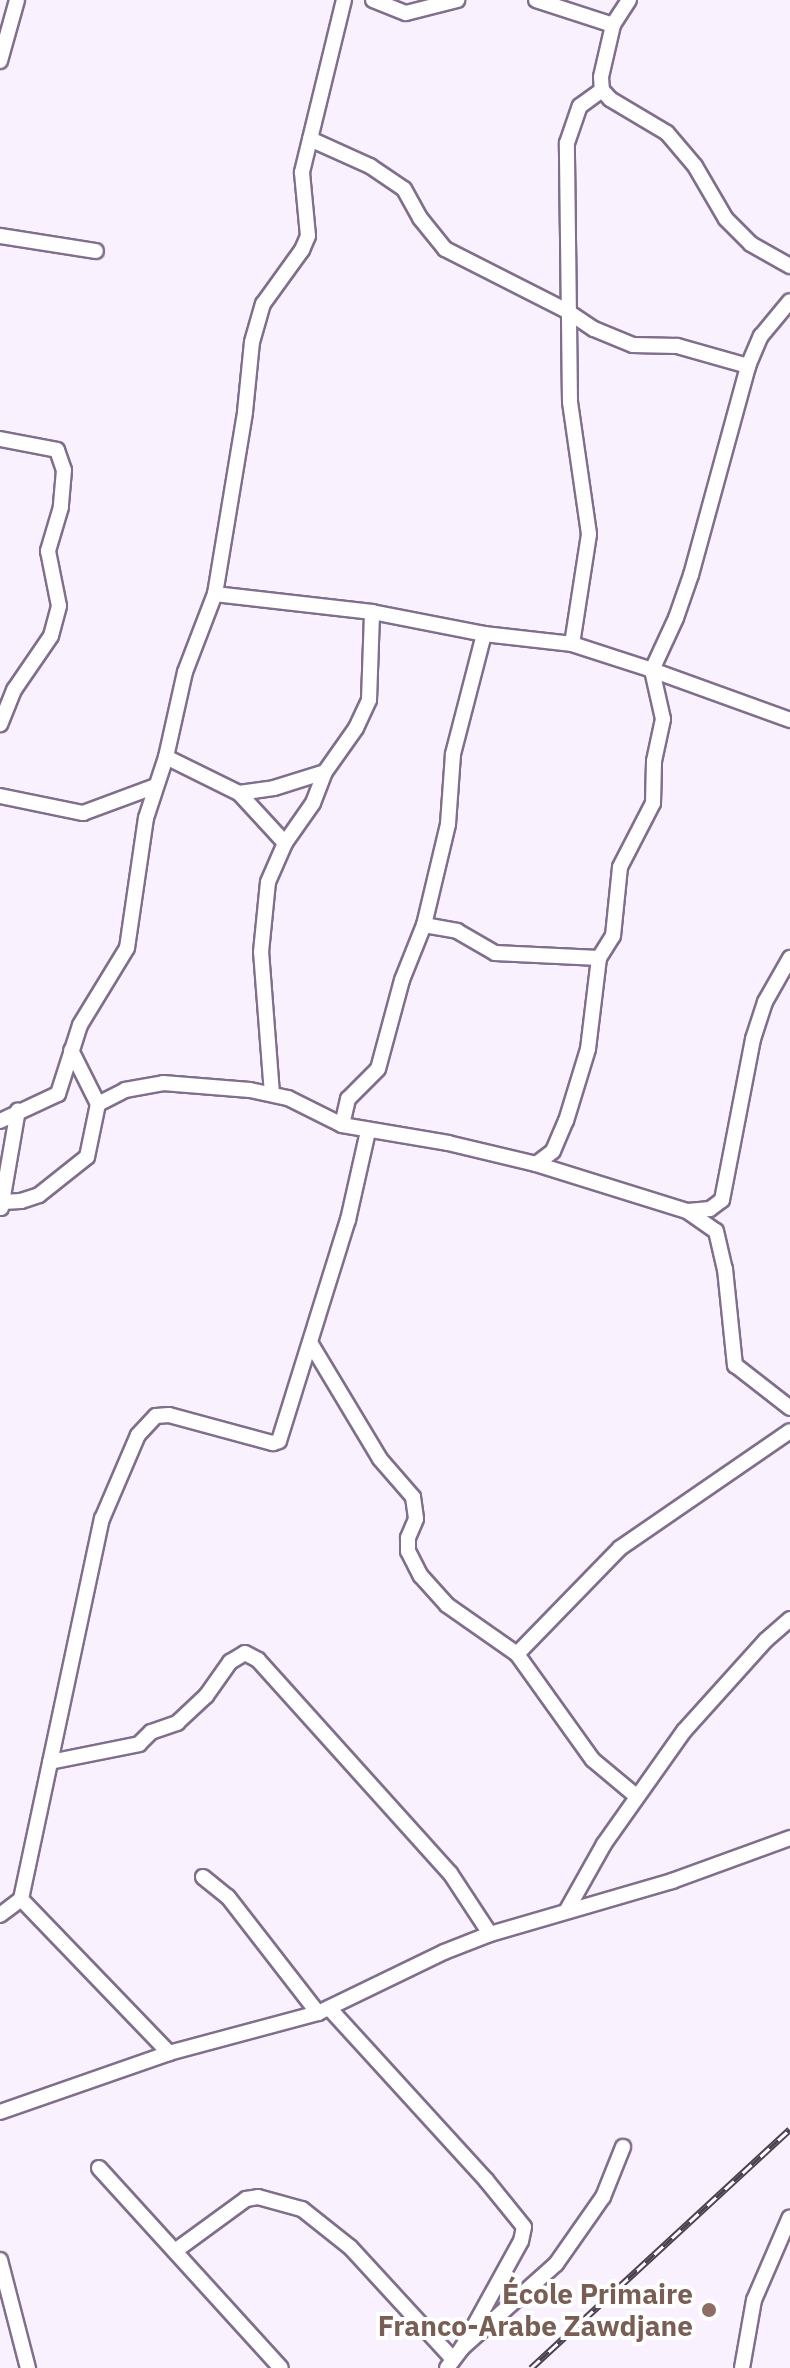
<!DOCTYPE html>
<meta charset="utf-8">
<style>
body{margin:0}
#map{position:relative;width:790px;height:2368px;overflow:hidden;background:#f9f1fe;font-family:"IBM Plex Sans",sans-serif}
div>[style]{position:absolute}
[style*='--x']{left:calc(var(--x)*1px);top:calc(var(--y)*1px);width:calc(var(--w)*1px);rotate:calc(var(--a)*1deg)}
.roads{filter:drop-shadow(2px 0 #806f8c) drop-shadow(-2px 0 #806f8c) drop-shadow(0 2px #806f8c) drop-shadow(0 -2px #806f8c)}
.minor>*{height:14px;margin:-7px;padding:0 7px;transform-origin:7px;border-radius:7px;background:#fff}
.rail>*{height:7px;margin-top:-3.5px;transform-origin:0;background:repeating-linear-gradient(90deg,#fff 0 12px,#4a434f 0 24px);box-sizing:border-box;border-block:2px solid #4a434f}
.dots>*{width:22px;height:22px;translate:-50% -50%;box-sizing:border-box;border:4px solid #fff;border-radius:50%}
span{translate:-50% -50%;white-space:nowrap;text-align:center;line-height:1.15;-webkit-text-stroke:8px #fff;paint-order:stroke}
.education-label{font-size:28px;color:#785e54;font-weight:700}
.right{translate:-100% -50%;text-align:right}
</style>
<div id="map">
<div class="roads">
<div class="minor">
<div style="--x:373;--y:0;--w:35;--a:22"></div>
<div style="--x:406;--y:13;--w:53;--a:-14.3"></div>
<div style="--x:536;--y:0;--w:81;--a:18"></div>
<div style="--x:629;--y:0;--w:30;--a:123"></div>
<div style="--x:613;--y:25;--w:53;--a:103"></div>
<div style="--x:601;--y:77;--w:13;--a:86"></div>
<div style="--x:602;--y:90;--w:12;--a:48"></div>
<div style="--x:610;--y:99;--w:66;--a:30.8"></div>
<div style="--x:667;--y:133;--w:43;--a:49.7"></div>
<div style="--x:695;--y:166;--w:61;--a:59.7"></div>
<div style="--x:726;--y:219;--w:35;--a:45"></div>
<div style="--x:751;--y:244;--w:45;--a:29.4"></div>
<div style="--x:0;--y:61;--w:63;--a:-74.4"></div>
<div style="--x:310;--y:139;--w:66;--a:24.2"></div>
<div style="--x:370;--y:166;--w:41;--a:34.1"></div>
<div style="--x:404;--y:189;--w:33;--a:61"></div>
<div style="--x:420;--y:218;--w:40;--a:51"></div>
<div style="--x:445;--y:249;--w:137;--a:26.9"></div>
<div style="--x:567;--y:311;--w:32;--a:34"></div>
<div style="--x:594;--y:329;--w:42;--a:22.3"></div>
<div style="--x:633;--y:345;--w:44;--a:1.3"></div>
<div style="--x:677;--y:346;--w:74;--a:15.7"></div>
<div style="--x:0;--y:236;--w:97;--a:8.9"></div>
<div style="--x:0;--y:439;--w:58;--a:10.9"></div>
<div style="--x:57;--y:450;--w:21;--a:71"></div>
<div style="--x:64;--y:470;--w:37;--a:95"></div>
<div style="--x:61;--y:507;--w:46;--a:106.5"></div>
<div style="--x:48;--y:551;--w:56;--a:78.7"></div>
<div style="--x:59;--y:606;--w:31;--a:105"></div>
<div style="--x:51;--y:636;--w:65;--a:124.4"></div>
<div style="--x:14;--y:690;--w:37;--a:112"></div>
<div style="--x:215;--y:594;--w:158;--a:6.5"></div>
<div style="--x:572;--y:644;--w:111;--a:-81.2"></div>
<div style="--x:589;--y:534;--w:133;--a:-98.2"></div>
<div style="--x:570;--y:402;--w:259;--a:-90.7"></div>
<div style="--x:567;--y:143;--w:39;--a:-71"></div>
<div style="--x:580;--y:106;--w:27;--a:-36"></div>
<div style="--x:652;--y:670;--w:147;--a:19.9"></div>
<div style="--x:166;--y:757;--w:81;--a:26.3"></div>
<div style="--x:239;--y:793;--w:68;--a:47.4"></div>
<div style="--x:239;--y:793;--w:35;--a:-8"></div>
<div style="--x:274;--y:788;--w:53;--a:-17.4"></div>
<div style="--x:0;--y:796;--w:85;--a:11.6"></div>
<div style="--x:83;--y:813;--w:78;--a:-20.3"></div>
<div style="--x:424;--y:925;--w:34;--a:10"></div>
<div style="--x:457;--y:931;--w:44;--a:30.1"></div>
<div style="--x:495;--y:953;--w:104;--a:2.8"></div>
<div style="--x:272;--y:1094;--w:142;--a:-94.4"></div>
<div style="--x:261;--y:952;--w:70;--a:-84.3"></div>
<div style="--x:268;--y:882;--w:43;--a:-66.4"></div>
<div style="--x:285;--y:843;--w:49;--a:-55"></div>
<div style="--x:313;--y:803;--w:33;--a:-69"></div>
<div style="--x:325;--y:772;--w:54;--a:-54.8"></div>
<div style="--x:356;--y:728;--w:31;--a:-65"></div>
<div style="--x:369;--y:700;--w:88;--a:-88"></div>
<div style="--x:372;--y:612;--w:114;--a:11.1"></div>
<div style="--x:484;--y:634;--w:89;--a:6.5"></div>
<div style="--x:572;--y:644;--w:84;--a:18"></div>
<div style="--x:652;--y:670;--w:57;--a:-65.2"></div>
<div style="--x:676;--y:618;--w:46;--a:-70.8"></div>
<div style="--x:691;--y:575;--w:217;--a:-74.7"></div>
<div style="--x:748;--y:366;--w:33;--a:-67"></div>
<div style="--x:761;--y:336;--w:45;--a:-50.4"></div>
<div style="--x:98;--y:1104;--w:30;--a:-27"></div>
<div style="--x:125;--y:1090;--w:39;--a:-10"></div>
<div style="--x:163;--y:1083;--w:87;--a:4.6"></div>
<div style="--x:250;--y:1090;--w:39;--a:12"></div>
<div style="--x:288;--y:1098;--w:60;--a:26.6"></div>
<div style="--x:342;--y:1125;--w:108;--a:9.6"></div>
<div style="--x:448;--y:1143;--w:90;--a:13.4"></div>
<div style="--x:536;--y:1164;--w:158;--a:17.3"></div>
<div style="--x:687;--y:1211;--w:35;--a:35"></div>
<div style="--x:716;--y:1231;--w:39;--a:77"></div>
<div style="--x:725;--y:1269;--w:97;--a:84.1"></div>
<div style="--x:735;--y:1365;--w:70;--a:38"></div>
<div style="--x:0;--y:1121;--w:64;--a:-25"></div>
<div style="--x:58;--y:1094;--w:72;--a:-72.3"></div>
<div style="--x:80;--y:1025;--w:90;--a:-58.6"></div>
<div style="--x:127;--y:948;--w:131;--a:-81.7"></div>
<div style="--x:146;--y:818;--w:64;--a:-71.8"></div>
<div style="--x:166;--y:757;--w:87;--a:-77.4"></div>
<div style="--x:185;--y:672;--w:84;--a:-69"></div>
<div style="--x:215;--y:594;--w:184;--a:-80.6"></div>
<div style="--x:245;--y:412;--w:70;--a:-84.3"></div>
<div style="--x:252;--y:342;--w:40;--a:-74"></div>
<div style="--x:263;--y:304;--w:67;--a:-54.2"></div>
<div style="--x:302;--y:250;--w:15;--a:-67"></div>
<div style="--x:308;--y:236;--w:64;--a:-95.4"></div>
<div style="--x:302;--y:172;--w:177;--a:-76.3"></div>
<div style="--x:342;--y:1125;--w:27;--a:-77"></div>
<div style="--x:348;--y:1099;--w:42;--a:-45"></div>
<div style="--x:378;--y:1069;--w:92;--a:-74.9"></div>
<div style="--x:402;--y:980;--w:59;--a:-68.2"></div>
<div style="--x:424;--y:925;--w:104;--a:-76.6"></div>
<div style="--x:448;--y:824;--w:70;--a:-85.9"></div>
<div style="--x:453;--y:754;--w:124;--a:-75.5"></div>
<div style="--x:536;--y:1164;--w:21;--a:-37"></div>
<div style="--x:553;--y:1151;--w:33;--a:-67"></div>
<div style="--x:566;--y:1121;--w:75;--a:-73"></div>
<div style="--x:588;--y:1049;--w:92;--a:-83.1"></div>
<div style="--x:599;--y:958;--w:26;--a:-58"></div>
<div style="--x:613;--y:936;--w:69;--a:-84.2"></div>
<div style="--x:620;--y:867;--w:72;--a:-62.7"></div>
<div style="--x:653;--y:803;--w:42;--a:-88.6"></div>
<div style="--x:654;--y:761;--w:43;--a:-77.9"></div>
<div style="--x:663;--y:719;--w:50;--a:-102.7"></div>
<div style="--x:3;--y:1202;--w:18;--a:-3"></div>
<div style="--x:21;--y:1201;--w:19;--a:-18"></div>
<div style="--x:39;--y:1195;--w:61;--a:-38.4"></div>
<div style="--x:87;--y:1157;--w:54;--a:-78.3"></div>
<div style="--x:98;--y:1104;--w:60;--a:-116.6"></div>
<div style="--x:1;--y:1208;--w:99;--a:-80.2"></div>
<div style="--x:688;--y:1211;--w:22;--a:-5"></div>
<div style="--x:710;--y:1209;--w:15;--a:-37"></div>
<div style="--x:722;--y:1200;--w:164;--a:-79.1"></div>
<div style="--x:753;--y:1039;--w:39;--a:-72"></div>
<div style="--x:765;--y:1002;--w:51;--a:-60.4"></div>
<div style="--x:311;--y:1344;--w:134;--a:59"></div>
<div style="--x:380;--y:1459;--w:50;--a:49"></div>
<div style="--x:413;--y:1497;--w:22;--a:82"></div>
<div style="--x:416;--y:1519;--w:21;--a:113"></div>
<div style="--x:408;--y:1538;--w:13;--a:90"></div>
<div style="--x:408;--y:1551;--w:28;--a:63"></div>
<div style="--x:421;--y:1576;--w:39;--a:48"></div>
<div style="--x:447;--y:1605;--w:85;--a:35"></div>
<div style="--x:517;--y:1654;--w:130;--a:54.4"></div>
<div style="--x:593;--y:1760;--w:56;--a:39.9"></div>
<div style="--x:517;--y:1654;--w:148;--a:-45.8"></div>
<div style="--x:620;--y:1548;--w:206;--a:-34.5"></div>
<div style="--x:50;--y:1762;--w:91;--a:-11.4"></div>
<div style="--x:139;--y:1744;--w:17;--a:-45"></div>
<div style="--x:151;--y:1732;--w:28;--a:-19"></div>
<div style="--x:177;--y:1723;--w:40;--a:-43"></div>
<div style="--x:206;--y:1696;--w:42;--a:-54.8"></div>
<div style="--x:230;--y:1662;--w:17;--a:-31"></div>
<div style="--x:245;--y:1653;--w:15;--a:28"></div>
<div style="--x:258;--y:1660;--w:287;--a:48"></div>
<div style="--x:450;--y:1873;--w:73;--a:56.7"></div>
<div style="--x:203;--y:1877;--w:32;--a:39"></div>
<div style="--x:228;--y:1897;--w:147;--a:52.2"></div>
<div style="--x:21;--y:1899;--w:214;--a:46.1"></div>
<div style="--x:567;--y:1910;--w:76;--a:-60.7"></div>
<div style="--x:604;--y:1844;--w:138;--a:-54.7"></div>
<div style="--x:684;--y:1731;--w:122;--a:-48"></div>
<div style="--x:766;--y:1640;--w:32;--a:-41"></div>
<div style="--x:0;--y:1915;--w:26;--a:-37"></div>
<div style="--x:21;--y:1899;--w:389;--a:-78"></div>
<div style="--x:102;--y:1519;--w:91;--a:-66.8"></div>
<div style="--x:138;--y:1435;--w:26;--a:-47"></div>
<div style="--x:156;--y:1416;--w:13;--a:-4"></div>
<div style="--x:169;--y:1415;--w:108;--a:15.1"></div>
<div style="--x:273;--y:1443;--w:6;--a:-18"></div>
<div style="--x:279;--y:1441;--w:232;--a:-72.7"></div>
<div style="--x:348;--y:1220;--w:91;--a:-77.3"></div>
<div style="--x:329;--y:2008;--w:233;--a:47.6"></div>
<div style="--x:486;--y:2180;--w:60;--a:51"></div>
<div style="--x:524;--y:2227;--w:14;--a:102"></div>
<div style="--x:521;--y:2241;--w:122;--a:118.9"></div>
<div style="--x:0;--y:2112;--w:179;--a:-19.2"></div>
<div style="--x:169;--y:2053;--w:154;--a:-15"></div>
<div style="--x:318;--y:2013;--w:140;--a:-25.8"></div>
<div style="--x:444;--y:1952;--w:49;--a:-21.4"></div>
<div style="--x:490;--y:1934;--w:190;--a:-16.2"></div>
<div style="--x:672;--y:1881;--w:126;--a:-20"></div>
<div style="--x:99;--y:2168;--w:270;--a:47.7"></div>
<div style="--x:175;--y:2251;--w:88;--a:-36.2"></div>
<div style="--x:246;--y:2199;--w:12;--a:-9"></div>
<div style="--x:258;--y:2197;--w:46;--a:15.3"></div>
<div style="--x:302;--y:2209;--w:61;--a:38.4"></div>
<div style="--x:350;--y:2247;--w:151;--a:47.4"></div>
<div style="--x:0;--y:2260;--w:112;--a:75.5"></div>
<div style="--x:447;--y:2368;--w:25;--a:-53"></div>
<div style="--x:462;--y:2348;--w:126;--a:-41.8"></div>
<div style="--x:556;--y:2264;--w:82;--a:-55"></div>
<div style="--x:603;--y:2197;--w:54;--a:-68.2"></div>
<div style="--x:742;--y:2368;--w:69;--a:-80"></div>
<div style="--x:754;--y:2300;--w:90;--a:-66.6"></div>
</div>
</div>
<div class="rail">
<div style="--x:531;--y:2368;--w:352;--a:-42.7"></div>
</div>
<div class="dots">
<div style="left:709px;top:2310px;background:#8d6e63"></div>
</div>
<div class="education-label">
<span class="right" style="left:693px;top:2310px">École Primaire<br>Franco-Arabe Zawdjane</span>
</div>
</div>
